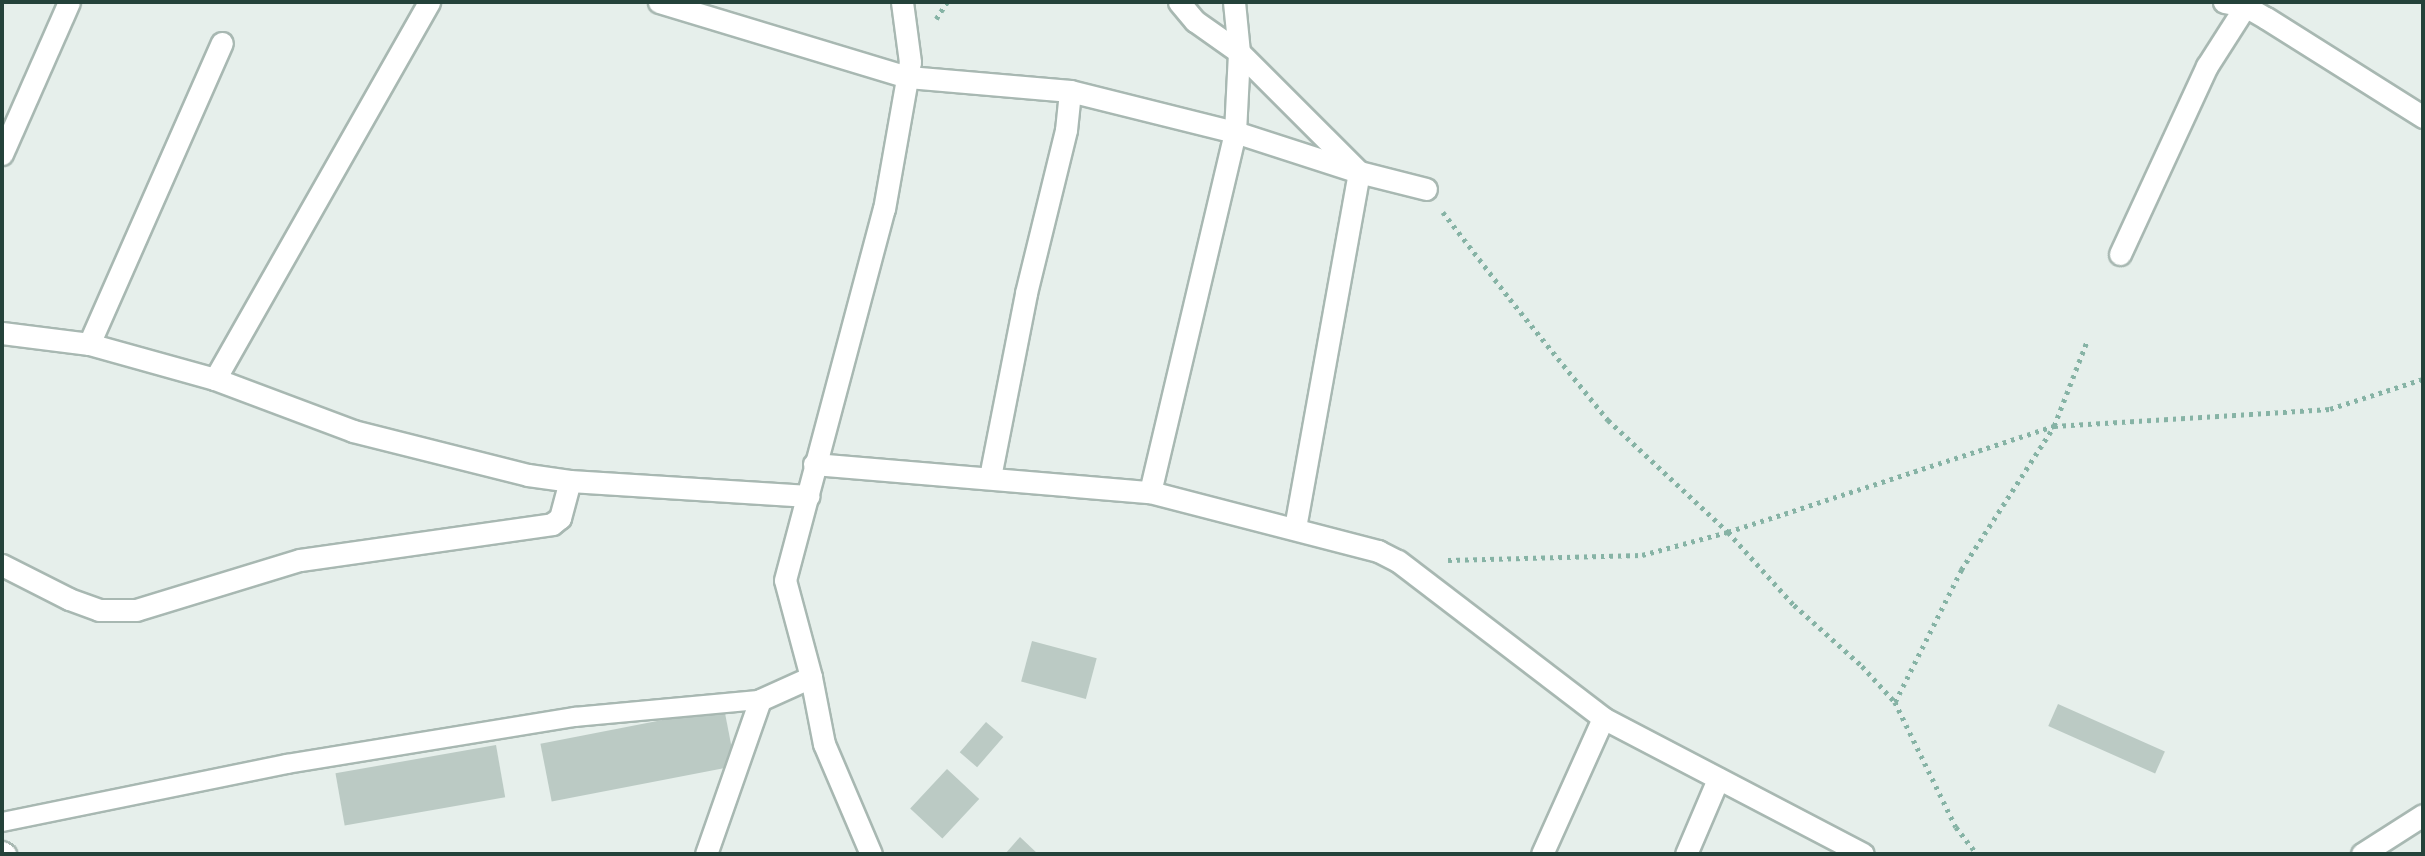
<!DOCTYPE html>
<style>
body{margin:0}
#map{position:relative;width:2425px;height:856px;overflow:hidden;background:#e6efeb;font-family:"PT Sans Narrow",sans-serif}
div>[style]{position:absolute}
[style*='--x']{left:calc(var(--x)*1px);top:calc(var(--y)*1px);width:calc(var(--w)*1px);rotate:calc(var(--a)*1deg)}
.building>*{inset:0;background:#bbcac4;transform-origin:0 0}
.path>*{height:4.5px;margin-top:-2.25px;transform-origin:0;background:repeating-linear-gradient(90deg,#86b3a5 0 3.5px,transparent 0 8.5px)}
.roads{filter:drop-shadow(2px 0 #a8b8b2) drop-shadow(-2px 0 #a8b8b2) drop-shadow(0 2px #a8b8b2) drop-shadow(0 -2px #a8b8b2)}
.service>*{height:18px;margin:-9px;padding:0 9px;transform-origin:9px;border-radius:9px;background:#fff}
.minor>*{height:21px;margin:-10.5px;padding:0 10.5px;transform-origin:10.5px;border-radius:10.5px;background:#fff}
span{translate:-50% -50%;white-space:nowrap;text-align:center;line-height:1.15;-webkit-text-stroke:5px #f7fbf9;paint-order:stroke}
.frame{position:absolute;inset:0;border:4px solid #24423a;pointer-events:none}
</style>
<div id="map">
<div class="building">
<div style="left:1032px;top:641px;width:67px;height:42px;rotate:15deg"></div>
<div style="left:2058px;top:704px;width:117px;height:24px;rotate:24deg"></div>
<div style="left:724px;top:708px;width:59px;height:187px;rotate:79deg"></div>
<div style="left:986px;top:722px;width:23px;height:40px;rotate:41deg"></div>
<div style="left:496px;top:745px;width:53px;height:163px;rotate:80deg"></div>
<div style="left:947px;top:769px;width:44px;height:54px;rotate:43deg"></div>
<div style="clip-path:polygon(1020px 837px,1038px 854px,1005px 854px)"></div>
</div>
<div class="path">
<div style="--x:936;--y:19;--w:20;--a:-57"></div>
<div style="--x:1443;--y:212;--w:110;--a:52.4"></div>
<div style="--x:1510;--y:299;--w:156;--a:51"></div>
<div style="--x:1608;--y:420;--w:164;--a:43"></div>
<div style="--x:1728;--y:532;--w:98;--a:47.9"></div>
<div style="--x:1794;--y:605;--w:91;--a:41.9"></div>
<div style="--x:1862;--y:666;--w:49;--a:47.5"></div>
<div style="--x:1895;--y:702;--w:139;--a:64"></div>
<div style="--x:1956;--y:827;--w:34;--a:52"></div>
<div style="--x:1448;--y:560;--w:194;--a:-1.5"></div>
<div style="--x:1642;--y:555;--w:89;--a:-15"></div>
<div style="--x:1728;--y:532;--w:343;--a:-18"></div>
<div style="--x:2054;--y:426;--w:277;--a:-3.5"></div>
<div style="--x:2330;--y:409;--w:98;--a:-17.9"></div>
<div style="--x:1895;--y:702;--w:148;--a:-63.4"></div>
<div style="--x:1961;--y:570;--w:171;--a:-57.1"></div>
<div style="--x:2054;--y:426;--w:91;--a:-68.8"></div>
</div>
<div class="roads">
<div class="service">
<div style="--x:2;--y:822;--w:291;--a:-11.5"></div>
<div style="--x:287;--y:764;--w:292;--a:-9.3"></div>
<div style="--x:575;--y:717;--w:186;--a:-5.3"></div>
</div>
<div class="minor">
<div style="--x:659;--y:2;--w:260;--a:16.8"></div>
<div style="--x:908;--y:77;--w:163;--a:4.9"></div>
<div style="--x:1070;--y:91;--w:170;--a:14"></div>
<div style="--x:1235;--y:132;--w:130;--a:17.9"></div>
<div style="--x:1359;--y:172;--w:69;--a:14.2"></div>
<div style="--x:1179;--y:2;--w:25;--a:50"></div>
<div style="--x:1195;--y:21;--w:54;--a:35.2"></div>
<div style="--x:1239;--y:52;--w:170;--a:45"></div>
<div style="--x:1359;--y:172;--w:362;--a:100.2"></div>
<div style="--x:2224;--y:2;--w:21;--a:11"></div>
<div style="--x:2245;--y:6;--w:24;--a:30"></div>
<div style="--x:2266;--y:18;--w:186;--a:32.2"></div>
<div style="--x:2;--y:154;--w:166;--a:-66.2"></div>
<div style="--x:2120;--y:254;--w:207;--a:-65.2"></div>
<div style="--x:2207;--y:66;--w:76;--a:-57.4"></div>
<div style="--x:2;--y:333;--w:88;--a:7.2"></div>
<div style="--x:89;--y:344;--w:131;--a:15.5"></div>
<div style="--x:215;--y:379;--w:147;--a:20.6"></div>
<div style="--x:353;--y:431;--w:180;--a:14.1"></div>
<div style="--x:528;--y:475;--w:42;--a:8.1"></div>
<div style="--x:570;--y:481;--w:239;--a:3.6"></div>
<div style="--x:89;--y:344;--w:329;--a:-66.2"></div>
<div style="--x:215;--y:379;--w:434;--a:-60.4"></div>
<div style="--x:814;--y:464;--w:337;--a:4.8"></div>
<div style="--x:1150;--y:492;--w:236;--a:14.5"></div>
<div style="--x:1378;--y:551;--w:22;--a:27"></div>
<div style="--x:1398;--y:561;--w:258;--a:37.4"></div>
<div style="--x:1603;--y:718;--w:293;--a:27.6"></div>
<div style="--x:990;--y:477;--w:187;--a:-78.9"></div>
<div style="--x:1026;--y:293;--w:168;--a:-76.2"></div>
<div style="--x:1066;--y:130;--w:39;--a:-84"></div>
<div style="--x:1150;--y:492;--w:370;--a:-76.7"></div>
<div style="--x:1235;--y:132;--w:80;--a:-87.1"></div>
<div style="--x:1239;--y:52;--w:50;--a:-95.7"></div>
<div style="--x:2;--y:565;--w:75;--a:26.9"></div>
<div style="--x:69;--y:599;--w:32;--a:20"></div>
<div style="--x:99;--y:610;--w:37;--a:0"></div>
<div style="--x:136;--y:610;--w:171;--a:-17"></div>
<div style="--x:300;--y:560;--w:255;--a:-8.1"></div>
<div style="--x:552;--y:524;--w:10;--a:-37"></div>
<div style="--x:560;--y:518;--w:38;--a:-75"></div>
<div style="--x:2;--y:852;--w:4;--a:34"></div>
<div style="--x:706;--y:854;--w:163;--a:-70.7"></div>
<div style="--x:760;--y:700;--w:56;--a:-24.3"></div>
<div style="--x:871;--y:854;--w:120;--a:-113.1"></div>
<div style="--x:824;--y:744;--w:68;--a:-101"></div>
<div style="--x:811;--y:677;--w:100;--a:-105"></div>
<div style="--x:785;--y:580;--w:384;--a:-75.1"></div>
<div style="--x:884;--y:209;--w:149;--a:-80"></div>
<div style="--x:910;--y:62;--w:61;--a:-97.6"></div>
<div style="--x:1542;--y:854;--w:149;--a:-65.8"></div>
<div style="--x:1686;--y:854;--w:82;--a:-66.9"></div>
<div style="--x:2362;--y:854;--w:72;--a:-32.6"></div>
</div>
</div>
<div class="frame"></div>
</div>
